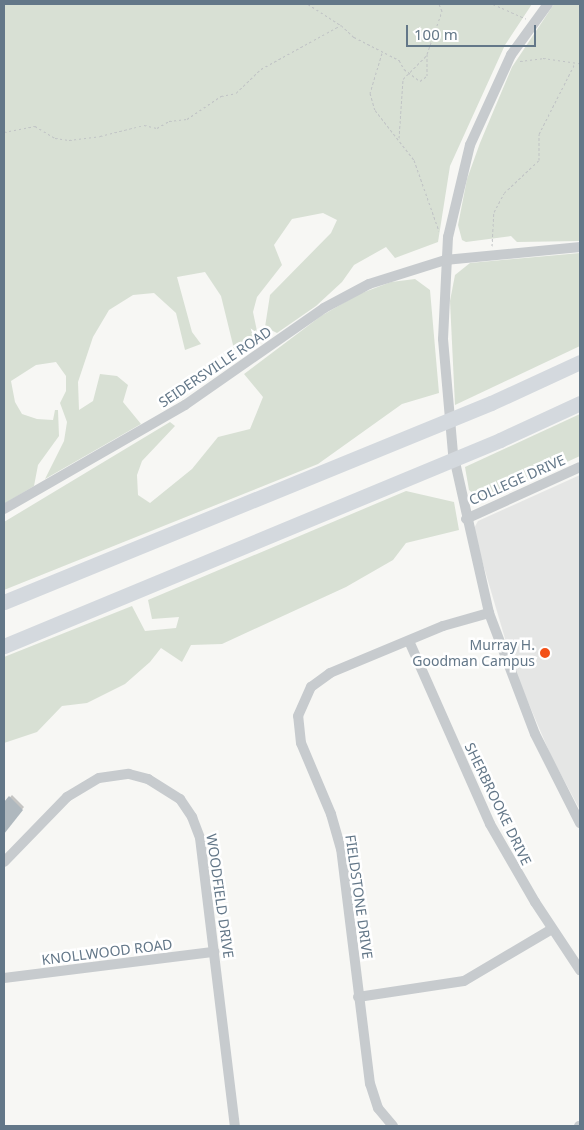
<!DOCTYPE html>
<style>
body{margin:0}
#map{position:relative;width:584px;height:1130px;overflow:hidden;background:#f7f7f4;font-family:"Noto Sans",sans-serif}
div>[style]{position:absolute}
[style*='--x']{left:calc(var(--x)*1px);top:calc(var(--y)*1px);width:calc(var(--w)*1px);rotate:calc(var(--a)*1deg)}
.built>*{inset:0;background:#e5e6e5}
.green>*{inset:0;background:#d8e0d4}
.shadow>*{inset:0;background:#0003}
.building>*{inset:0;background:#afb8be}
.path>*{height:1px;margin-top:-0.5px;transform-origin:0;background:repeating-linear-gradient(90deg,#c0c3c5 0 2.5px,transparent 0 5px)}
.minor>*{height:10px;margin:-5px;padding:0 5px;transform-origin:5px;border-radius:5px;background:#c7cbce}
.highway>*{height:15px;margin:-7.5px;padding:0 7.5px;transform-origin:7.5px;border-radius:7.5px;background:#d4d9de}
.dots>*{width:14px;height:14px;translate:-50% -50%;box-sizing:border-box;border:2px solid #fff;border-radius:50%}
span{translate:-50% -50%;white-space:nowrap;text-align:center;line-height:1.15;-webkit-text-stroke:5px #fff;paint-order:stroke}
.street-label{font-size:14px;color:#637788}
.poi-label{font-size:14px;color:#637788}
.right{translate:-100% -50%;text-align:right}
.frame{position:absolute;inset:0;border:5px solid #637788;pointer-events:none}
.scale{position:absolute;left:406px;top:25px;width:130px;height:22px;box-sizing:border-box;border:2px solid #637788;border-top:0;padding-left:6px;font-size:15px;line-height:18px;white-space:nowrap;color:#637788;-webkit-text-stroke:4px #fff;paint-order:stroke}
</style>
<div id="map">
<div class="built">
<div style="clip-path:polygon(580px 475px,580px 810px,551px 756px,514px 669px,473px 530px,478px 521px)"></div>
</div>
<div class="green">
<div style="clip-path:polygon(4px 4px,532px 4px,505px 45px,450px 166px,438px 242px,395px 258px,386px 247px,354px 265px,342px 282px,316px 306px,277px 333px,265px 327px,270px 295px,331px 233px,337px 220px,323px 213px,292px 219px,274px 245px,282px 265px,257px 297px,253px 312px,258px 336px,234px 349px,221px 296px,205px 272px,177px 277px,192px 332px,201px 344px,185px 350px,176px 313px,154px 293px,133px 295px,109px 310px,93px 337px,78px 382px,79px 410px,93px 401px,100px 374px,117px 376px,128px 385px,123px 402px,141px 424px,45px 479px,64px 441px,67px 422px,60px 403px,66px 391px,66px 376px,56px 362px,36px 365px,11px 381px,15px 402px,22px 414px,37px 419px,53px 420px,55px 410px,58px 410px,59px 436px,38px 465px,34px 486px,4px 504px)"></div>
<div style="clip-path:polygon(554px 4px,580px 4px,580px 241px,517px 242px,511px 236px,466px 242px,462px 240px,458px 225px,467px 179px,480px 143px,512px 67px)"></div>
<div style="clip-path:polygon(580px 253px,580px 346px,455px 405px,450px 301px,455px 275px,470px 263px)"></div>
<div style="clip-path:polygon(415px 279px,430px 290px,439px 393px,402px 404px,318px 464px,4px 590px,4px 522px,170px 422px,175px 426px,142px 461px,137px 475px,138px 495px,150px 503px,192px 469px,218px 437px,250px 429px,263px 397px,244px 374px,321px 316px,359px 294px,391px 282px)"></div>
<div style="clip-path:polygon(580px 414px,580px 456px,482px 501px,469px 490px,465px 467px)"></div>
<div style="clip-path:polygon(406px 491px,454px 502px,459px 530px,406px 543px,393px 560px,346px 587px,222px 644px,191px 645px,182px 662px,161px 648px,150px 662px,125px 684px,87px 703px,62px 706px,37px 732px,4px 743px,4px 657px,132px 606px,145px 631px,176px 628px,179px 617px,152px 619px,148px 600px)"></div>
</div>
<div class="shadow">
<div style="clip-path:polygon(12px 795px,24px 807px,4px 831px,4px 804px)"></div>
</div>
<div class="building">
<div style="clip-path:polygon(9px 796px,23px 810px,4px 834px,4px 802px)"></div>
</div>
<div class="path">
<div style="--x:308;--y:4;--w:38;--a:33"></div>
<div style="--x:493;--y:4;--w:36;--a:24"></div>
<div style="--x:382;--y:53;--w:42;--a:106.7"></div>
<div style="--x:370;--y:93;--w:18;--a:74"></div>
<div style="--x:375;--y:110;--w:63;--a:52"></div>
<div style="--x:414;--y:160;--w:75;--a:70.6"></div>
<div style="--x:520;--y:61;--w:23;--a:-7"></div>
<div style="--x:543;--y:58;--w:37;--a:8"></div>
<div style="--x:4;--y:132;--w:32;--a:-11"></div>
<div style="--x:35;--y:126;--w:23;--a:31"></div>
<div style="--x:55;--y:138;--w:14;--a:8"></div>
<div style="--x:69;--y:140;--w:31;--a:-7"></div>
<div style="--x:100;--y:136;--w:45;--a:-14"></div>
<div style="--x:144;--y:125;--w:13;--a:13"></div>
<div style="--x:157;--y:128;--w:14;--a:-30"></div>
<div style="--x:169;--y:121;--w:18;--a:-6"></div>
<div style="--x:187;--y:119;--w:41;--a:-34.1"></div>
<div style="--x:221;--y:96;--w:15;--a:-11"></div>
<div style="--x:236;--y:93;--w:35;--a:-44"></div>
<div style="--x:261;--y:69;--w:91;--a:-28.8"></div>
<div style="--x:341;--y:25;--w:18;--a:43"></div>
<div style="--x:354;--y:37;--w:51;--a:27.1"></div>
<div style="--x:399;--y:60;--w:10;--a:61"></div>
<div style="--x:404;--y:69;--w:20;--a:37"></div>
<div style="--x:420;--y:81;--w:9;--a:-36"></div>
<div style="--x:427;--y:76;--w:22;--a:-90"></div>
<div style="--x:427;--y:54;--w:46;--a:-70.8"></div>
<div style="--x:442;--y:11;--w:8;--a:-113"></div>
<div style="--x:399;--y:138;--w:59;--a:-86.1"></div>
<div style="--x:403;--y:79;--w:34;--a:-45"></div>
<div style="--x:492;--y:246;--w:34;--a:-87"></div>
<div style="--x:494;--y:212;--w:21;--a:-62"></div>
<div style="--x:504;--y:193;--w:48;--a:-43.3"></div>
<div style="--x:539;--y:160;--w:26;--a:-90"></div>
<div style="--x:539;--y:134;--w:80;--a:-63.1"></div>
</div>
<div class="minor">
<div style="--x:548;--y:4;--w:63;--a:126"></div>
<div style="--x:511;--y:55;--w:99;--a:114.5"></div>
<div style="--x:470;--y:145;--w:95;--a:103.4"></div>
<div style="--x:448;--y:237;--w:102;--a:92.8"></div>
<div style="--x:443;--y:339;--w:114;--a:85"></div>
<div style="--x:453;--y:453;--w:164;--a:77.3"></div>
<div style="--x:489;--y:613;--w:129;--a:69.2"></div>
<div style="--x:535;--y:734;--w:100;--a:63.2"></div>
<div style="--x:4;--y:509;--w:209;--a:-29.9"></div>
<div style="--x:185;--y:405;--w:169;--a:-34.9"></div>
<div style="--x:324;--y:308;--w:51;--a:-28.1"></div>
<div style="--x:369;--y:284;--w:80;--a:-17.5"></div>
<div style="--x:445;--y:260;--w:136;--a:-5.5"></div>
<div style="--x:466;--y:519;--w:125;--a:-24.5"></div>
<div style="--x:409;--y:641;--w:200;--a:66.1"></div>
<div style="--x:490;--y:824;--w:90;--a:60"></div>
<div style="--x:535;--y:902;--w:82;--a:56.5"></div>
<div style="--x:4;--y:862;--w:91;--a:-45.9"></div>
<div style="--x:67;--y:797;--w:37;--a:-31"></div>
<div style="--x:99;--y:778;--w:30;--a:-8"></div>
<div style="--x:129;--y:774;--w:20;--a:15"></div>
<div style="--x:148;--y:779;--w:38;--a:32"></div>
<div style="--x:180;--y:799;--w:22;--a:56"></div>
<div style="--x:192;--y:817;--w:22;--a:69"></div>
<div style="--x:200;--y:838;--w:290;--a:83.1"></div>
<div style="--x:4;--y:978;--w:212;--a:-7.1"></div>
<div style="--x:358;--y:997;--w:107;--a:-8.6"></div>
<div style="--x:464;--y:981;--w:102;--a:-30.6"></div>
<div style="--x:393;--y:1126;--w:23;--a:-130"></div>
<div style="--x:378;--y:1108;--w:25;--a:-108"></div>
<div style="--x:370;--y:1084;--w:237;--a:-97"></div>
<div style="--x:341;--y:849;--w:36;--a:-106"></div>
<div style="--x:331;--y:814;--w:77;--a:-112.9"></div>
<div style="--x:301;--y:743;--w:27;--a:-96"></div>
<div style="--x:298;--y:716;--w:32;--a:-66"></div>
<div style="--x:311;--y:687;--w:24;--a:-36"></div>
<div style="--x:330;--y:673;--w:122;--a:-22.6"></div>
<div style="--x:443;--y:626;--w:48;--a:-15.8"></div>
<div style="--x:579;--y:1126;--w:1;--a:0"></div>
</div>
<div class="highway">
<div style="--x:4;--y:602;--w:526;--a:-22.23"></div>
<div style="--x:491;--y:403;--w:98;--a:-24.7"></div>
<div style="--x:4;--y:646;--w:537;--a:-22.55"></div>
<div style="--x:500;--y:440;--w:88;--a:-24.8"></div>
</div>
<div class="dots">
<div style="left:545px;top:653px;background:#f35118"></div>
</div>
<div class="street-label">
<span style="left:215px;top:367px;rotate:-34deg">SEIDERSVILLE ROAD</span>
<span style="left:517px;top:480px;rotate:-24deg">COLLEGE DRIVE</span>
<span style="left:498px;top:804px;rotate:64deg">SHERBROOKE DRIVE</span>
<span style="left:220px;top:896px;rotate:82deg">WOODFIELD DRIVE</span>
<span style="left:359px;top:897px;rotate:82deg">FIELDSTONE DRIVE</span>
<span style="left:107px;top:952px;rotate:-7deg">KNOLLWOOD ROAD</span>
</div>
<div class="poi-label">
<span class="right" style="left:535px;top:653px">Murray H.<br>Goodman Campus</span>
</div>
<div class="frame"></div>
<div class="scale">100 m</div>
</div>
